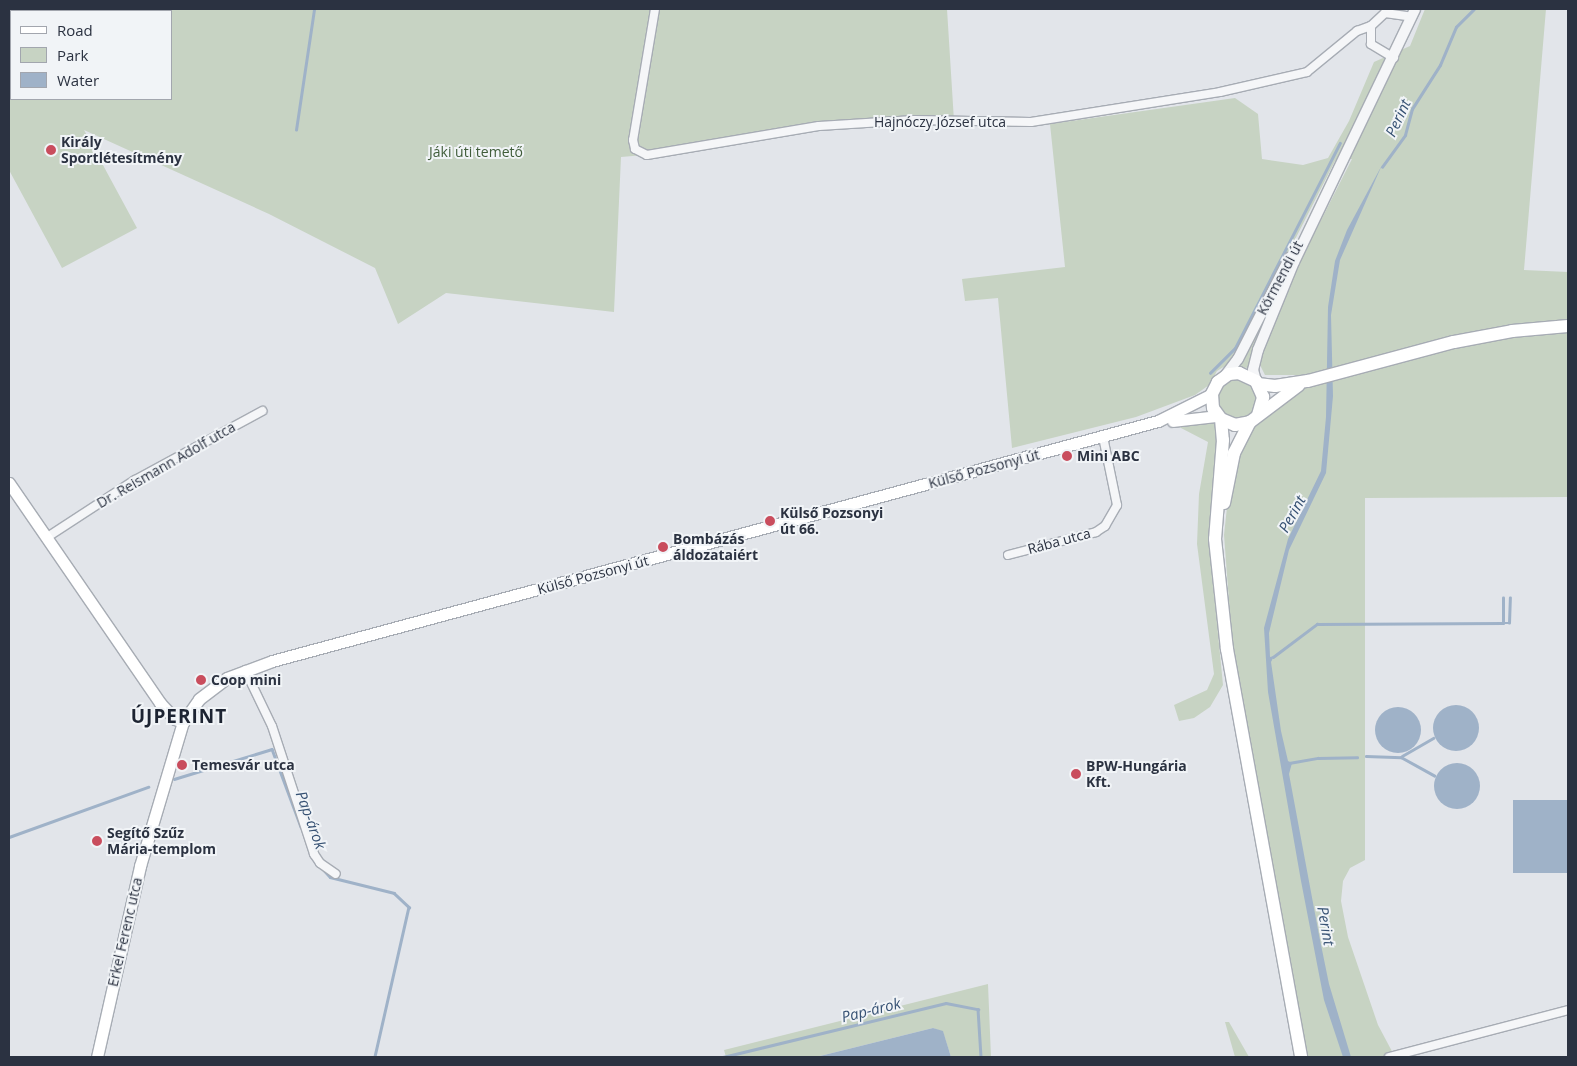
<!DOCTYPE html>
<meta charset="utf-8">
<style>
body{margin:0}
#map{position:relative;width:1577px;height:1066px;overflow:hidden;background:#e2e5ea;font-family:"Open Sans",sans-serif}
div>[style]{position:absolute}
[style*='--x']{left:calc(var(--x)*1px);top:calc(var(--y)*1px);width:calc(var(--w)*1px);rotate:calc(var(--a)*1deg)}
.green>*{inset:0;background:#c7d3c3}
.water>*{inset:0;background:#9fb2c8;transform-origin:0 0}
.round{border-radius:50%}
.stream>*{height:2.5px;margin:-1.25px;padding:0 1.25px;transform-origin:1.25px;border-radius:1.25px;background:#9fb2c8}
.roads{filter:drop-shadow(1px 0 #a7acb4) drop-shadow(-1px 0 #a7acb4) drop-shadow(0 1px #a7acb4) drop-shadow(0 -1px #a7acb4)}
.minor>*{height:8px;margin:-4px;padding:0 4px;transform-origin:4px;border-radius:4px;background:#f5f6f8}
.tertiary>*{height:10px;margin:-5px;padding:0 5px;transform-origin:5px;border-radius:5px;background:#f5f6f8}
.secondary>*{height:11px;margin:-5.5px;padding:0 5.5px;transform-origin:5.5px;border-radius:5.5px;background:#fff}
.primary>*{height:12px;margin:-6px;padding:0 6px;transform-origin:6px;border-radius:6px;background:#fff}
.dots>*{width:14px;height:14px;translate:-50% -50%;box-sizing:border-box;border:2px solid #f1f4f7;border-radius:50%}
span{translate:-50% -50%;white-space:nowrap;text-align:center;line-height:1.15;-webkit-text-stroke:4px #f1f4f7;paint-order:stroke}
.street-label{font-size:14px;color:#2b3241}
.poi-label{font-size:14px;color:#2b3241;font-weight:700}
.left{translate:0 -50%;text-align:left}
.park-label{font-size:14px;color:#3f5c39}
.water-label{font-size:15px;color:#365173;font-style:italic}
.district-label{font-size:19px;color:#1d2432;font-weight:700;letter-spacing:1px}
.frame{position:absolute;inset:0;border:10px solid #2b3241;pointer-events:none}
.legend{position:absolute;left:10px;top:10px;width:162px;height:90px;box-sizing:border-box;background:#f1f4f7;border:1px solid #a2a6ae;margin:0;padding:6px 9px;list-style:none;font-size:15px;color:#2b3241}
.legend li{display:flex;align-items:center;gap:10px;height:25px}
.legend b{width:25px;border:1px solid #a2a6ae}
</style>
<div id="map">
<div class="green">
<div style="clip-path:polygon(evenodd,9px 9px,947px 9px,954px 121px,850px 123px,656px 154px,621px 157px,614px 312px,446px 293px,398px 324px,375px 268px,269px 214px,84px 130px,137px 228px,62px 268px,9px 170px,9px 9px,11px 11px,171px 11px,171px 99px,11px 99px,11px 11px)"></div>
<div style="clip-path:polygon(1425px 9px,1546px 9px,1524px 270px,1568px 272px,1568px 497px,1365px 498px,1365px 860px,1350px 868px,1343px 881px,1341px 901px,1348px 937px,1378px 1025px,1395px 1057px,1306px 1057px,1232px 641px,1224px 535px,1229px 489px,1243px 438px,1307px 375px,1265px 375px,1260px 365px,1266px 340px,1287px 287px,1352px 159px,1335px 161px,1233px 361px,1217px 371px,1209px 385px,1195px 395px,1136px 417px,1012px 448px,998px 298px,965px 301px,962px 279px,1065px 267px,1050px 124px,1235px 98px,1258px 114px,1262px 159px,1303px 165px,1328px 158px,1349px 121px,1374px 62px,1410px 46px)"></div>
<div style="clip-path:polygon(1271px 306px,1248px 368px,1238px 367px)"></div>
<div style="clip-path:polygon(1232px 378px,1246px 379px,1256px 389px,1257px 410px,1240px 421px,1218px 411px,1218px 389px)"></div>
<div style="clip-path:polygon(1214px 419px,1219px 425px,1210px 551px,1223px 685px,1210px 707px,1194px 718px,1179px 721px,1174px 705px,1207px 690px,1214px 674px,1197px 544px,1199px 494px,1208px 442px,1181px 428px,1179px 420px)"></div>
<div style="clip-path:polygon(988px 984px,991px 1057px,951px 1057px,943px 1032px,933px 1028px,816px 1057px,726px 1057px,724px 1050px)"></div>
<div style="clip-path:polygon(1225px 1022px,1229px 1022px,1249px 1057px,1235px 1057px)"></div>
</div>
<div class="water">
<div style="clip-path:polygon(1382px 165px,1340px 260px,1331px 315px,1333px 396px,1326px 473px,1289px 550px,1269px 633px,1270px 657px,1274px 656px,1271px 662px,1281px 731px,1288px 761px,1292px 763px,1289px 774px,1319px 935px,1329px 984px,1351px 1057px,1343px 1057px,1324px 1000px,1301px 881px,1268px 692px,1264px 628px,1288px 539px,1321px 471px,1326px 417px,1328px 307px,1335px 261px,1347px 230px)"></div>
<div class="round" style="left:1433px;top:705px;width:46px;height:46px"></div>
<div class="round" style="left:1375px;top:707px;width:46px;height:46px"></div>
<div class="round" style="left:1434px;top:763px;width:46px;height:46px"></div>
<div style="left:1513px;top:800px;width:55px;height:73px"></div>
<div style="clip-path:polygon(933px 1028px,943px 1031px,951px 1057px,816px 1057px)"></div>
</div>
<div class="stream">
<div style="--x:296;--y:130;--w:122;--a:-81.5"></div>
<div style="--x:1382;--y:167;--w:39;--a:-54"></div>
<div style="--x:1405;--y:135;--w:27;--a:-75"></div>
<div style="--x:1412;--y:109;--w:52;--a:-57.5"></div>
<div style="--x:1440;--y:65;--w:41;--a:-67.2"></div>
<div style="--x:1456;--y:27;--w:25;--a:-45"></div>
<div style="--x:1210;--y:373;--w:35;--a:-45"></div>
<div style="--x:1235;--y:348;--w:230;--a:-62.9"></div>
<div style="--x:1503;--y:623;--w:6;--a:0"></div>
<div style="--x:1509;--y:623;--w:25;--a:-88"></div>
<div style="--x:1273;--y:657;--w:55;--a:-36.9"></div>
<div style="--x:1317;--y:624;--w:186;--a:-0.3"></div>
<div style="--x:1503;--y:623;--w:25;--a:-90"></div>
<div style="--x:1366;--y:756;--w:35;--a:2"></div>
<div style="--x:1401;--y:757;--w:38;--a:29"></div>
<div style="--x:1402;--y:756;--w:36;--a:-30"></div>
<div style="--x:1289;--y:763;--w:29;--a:-10"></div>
<div style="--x:1318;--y:758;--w:39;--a:-1"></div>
<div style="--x:174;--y:779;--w:102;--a:-17"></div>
<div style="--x:272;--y:749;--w:83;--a:69.6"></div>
<div style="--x:9;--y:837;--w:148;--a:-19.8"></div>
<div style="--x:313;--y:858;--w:25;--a:48"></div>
<div style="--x:330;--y:877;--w:66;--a:14"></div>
<div style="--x:394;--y:893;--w:21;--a:43"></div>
<div style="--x:409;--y:907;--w:154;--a:102.8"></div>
<div style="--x:723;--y:1057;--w:229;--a:-13.6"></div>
<div style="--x:946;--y:1003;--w:33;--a:11"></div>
<div style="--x:978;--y:1009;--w:48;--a:86.4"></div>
</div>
<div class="roads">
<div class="minor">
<div style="--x:655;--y:9;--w:133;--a:99.5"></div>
<div style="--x:633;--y:140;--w:9;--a:77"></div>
<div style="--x:635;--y:149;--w:13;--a:27"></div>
<div style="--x:647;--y:155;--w:174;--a:-9.6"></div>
<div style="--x:819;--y:126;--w:95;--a:-3.6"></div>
<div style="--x:914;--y:120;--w:117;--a:1"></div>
<div style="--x:1031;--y:122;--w:191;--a:-9"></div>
<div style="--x:1220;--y:92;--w:89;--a:-12.9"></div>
<div style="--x:1307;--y:72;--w:65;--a:-39.4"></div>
<div style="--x:1357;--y:31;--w:15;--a:-20"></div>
<div style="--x:1394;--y:58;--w:27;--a:-149"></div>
<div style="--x:1371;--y:44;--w:18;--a:-90"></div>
<div style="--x:1371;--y:26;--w:19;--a:-43"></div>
<div style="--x:1385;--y:13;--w:27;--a:8"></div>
<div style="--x:46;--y:538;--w:106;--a:-33.1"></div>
<div style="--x:135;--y:480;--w:145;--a:-28.5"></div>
<div style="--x:1008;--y:555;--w:91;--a:-14.6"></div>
<div style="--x:1096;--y:532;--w:11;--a:-34"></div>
<div style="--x:1105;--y:526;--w:24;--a:-60"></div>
<div style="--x:1117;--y:505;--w:69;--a:-101.6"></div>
<div style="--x:245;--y:670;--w:62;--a:64.3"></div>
<div style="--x:272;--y:726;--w:135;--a:71.8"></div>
<div style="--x:314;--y:854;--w:11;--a:56"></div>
<div style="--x:320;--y:863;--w:19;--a:35"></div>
<div style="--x:1389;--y:1057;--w:185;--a:-14.7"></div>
</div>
<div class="tertiary">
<div style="--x:1225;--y:376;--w:21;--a:-53"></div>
<div style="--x:1238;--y:359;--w:114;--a:-63"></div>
<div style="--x:1256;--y:381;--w:11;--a:-105"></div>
<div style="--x:1253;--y:370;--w:21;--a:-76"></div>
<div style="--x:1258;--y:350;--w:95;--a:-67.8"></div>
<div style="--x:1294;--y:262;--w:280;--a:-64.4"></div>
</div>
<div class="secondary">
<div style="--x:1173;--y:421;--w:44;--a:-6.5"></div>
<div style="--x:9;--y:483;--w:267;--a:55.5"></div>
<div style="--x:160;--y:703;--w:22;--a:47"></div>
<div style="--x:175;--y:719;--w:9;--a:21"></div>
<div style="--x:97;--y:1057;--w:196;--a:-77.3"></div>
<div style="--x:140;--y:866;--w:150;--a:-73.4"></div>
<div style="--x:183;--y:722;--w:28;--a:-55"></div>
<div style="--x:199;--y:699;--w:35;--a:-37"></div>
<div style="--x:227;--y:678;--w:48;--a:-20.7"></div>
<div style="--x:272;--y:661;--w:918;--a:-15.16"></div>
<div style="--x:1158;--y:421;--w:60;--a:-26.6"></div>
</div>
<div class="primary">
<div style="--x:1258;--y:384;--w:17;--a:7"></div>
<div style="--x:1275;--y:386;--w:33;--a:-9"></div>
<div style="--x:1308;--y:381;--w:151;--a:-15"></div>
<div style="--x:1454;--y:342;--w:59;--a:-10.7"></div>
<div style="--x:1512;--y:331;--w:56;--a:-5.1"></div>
<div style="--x:1258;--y:415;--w:19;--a:-74"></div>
<div style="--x:1263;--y:397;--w:17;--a:-114"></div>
<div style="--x:1256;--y:381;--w:19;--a:-155"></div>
<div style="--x:1239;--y:373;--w:10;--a:174"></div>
<div style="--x:1229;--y:374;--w:14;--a:144"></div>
<div style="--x:1218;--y:382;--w:13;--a:117"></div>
<div style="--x:1212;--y:394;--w:14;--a:86"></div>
<div style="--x:1213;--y:408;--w:14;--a:54"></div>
<div style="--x:1221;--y:419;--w:15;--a:23"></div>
<div style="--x:1235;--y:425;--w:15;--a:-11"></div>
<div style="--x:1250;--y:422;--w:61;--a:-37.1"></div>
<div style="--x:1221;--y:419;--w:21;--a:85"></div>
<div style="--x:1223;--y:440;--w:99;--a:94.6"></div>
<div style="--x:1215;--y:539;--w:111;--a:83.8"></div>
<div style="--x:1227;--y:649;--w:415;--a:79.7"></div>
<div style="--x:1224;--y:503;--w:51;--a:-78.7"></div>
<div style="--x:1234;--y:453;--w:35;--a:-63"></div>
</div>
</div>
<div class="dots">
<div style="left:51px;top:150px;background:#c94d5d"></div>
<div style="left:1067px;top:456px;background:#c94d5d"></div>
<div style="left:770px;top:521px;background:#c94d5d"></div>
<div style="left:663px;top:547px;background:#c94d5d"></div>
<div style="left:201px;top:680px;background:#c94d5d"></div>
<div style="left:182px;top:765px;background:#c94d5d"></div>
<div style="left:1076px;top:774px;background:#c94d5d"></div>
<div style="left:97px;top:841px;background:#c94d5d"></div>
</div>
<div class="street-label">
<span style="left:940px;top:122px">Hajnóczy József utca</span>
<span style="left:1280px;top:278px;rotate:-62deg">Körmendi út</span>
<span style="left:166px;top:465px;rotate:-30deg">Dr. Reismann Adolf utca</span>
<span style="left:984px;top:469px;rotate:-15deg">Külső Pozsonyi út</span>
<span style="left:1059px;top:541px;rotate:-15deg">Rába utca</span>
<span style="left:593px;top:575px;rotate:-15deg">Külső Pozsonyi út</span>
<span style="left:125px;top:932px;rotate:-77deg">Erkel Ferenc utca</span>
</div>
<div class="poi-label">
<span class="left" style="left:61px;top:150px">Király<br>Sportlétesítmény</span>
<span class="left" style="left:1077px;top:456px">Mini ABC</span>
<span class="left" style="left:780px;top:521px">Külső Pozsonyi<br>út 66.</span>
<span class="left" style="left:673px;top:547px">Bombázás<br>áldozataiért</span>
<span class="left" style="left:211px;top:680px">Coop mini</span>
<span class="left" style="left:192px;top:765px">Temesvár utca</span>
<span class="left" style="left:1086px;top:774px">BPW-Hungária<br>Kft.</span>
<span class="left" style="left:107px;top:841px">Segítő Szűz<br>Mária-templom</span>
</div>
<div class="park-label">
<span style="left:476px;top:152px">Jáki úti temető</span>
</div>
<div class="water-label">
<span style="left:1398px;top:118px;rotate:-65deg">Perint</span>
<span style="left:1292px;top:514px;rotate:-61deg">Perint</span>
<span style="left:311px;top:820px;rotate:70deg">Pap-árok</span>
<span style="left:1326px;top:926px;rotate:80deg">Perint</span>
<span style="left:871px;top:1010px;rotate:-14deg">Pap-árok</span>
</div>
<div class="district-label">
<span style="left:179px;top:717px">ÚJPERINT</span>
</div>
<div class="frame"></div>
<ul class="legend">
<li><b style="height:6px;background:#fff"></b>Road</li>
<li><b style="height:14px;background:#c7d3c3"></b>Park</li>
<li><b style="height:14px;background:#9fb2c8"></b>Water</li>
</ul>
</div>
